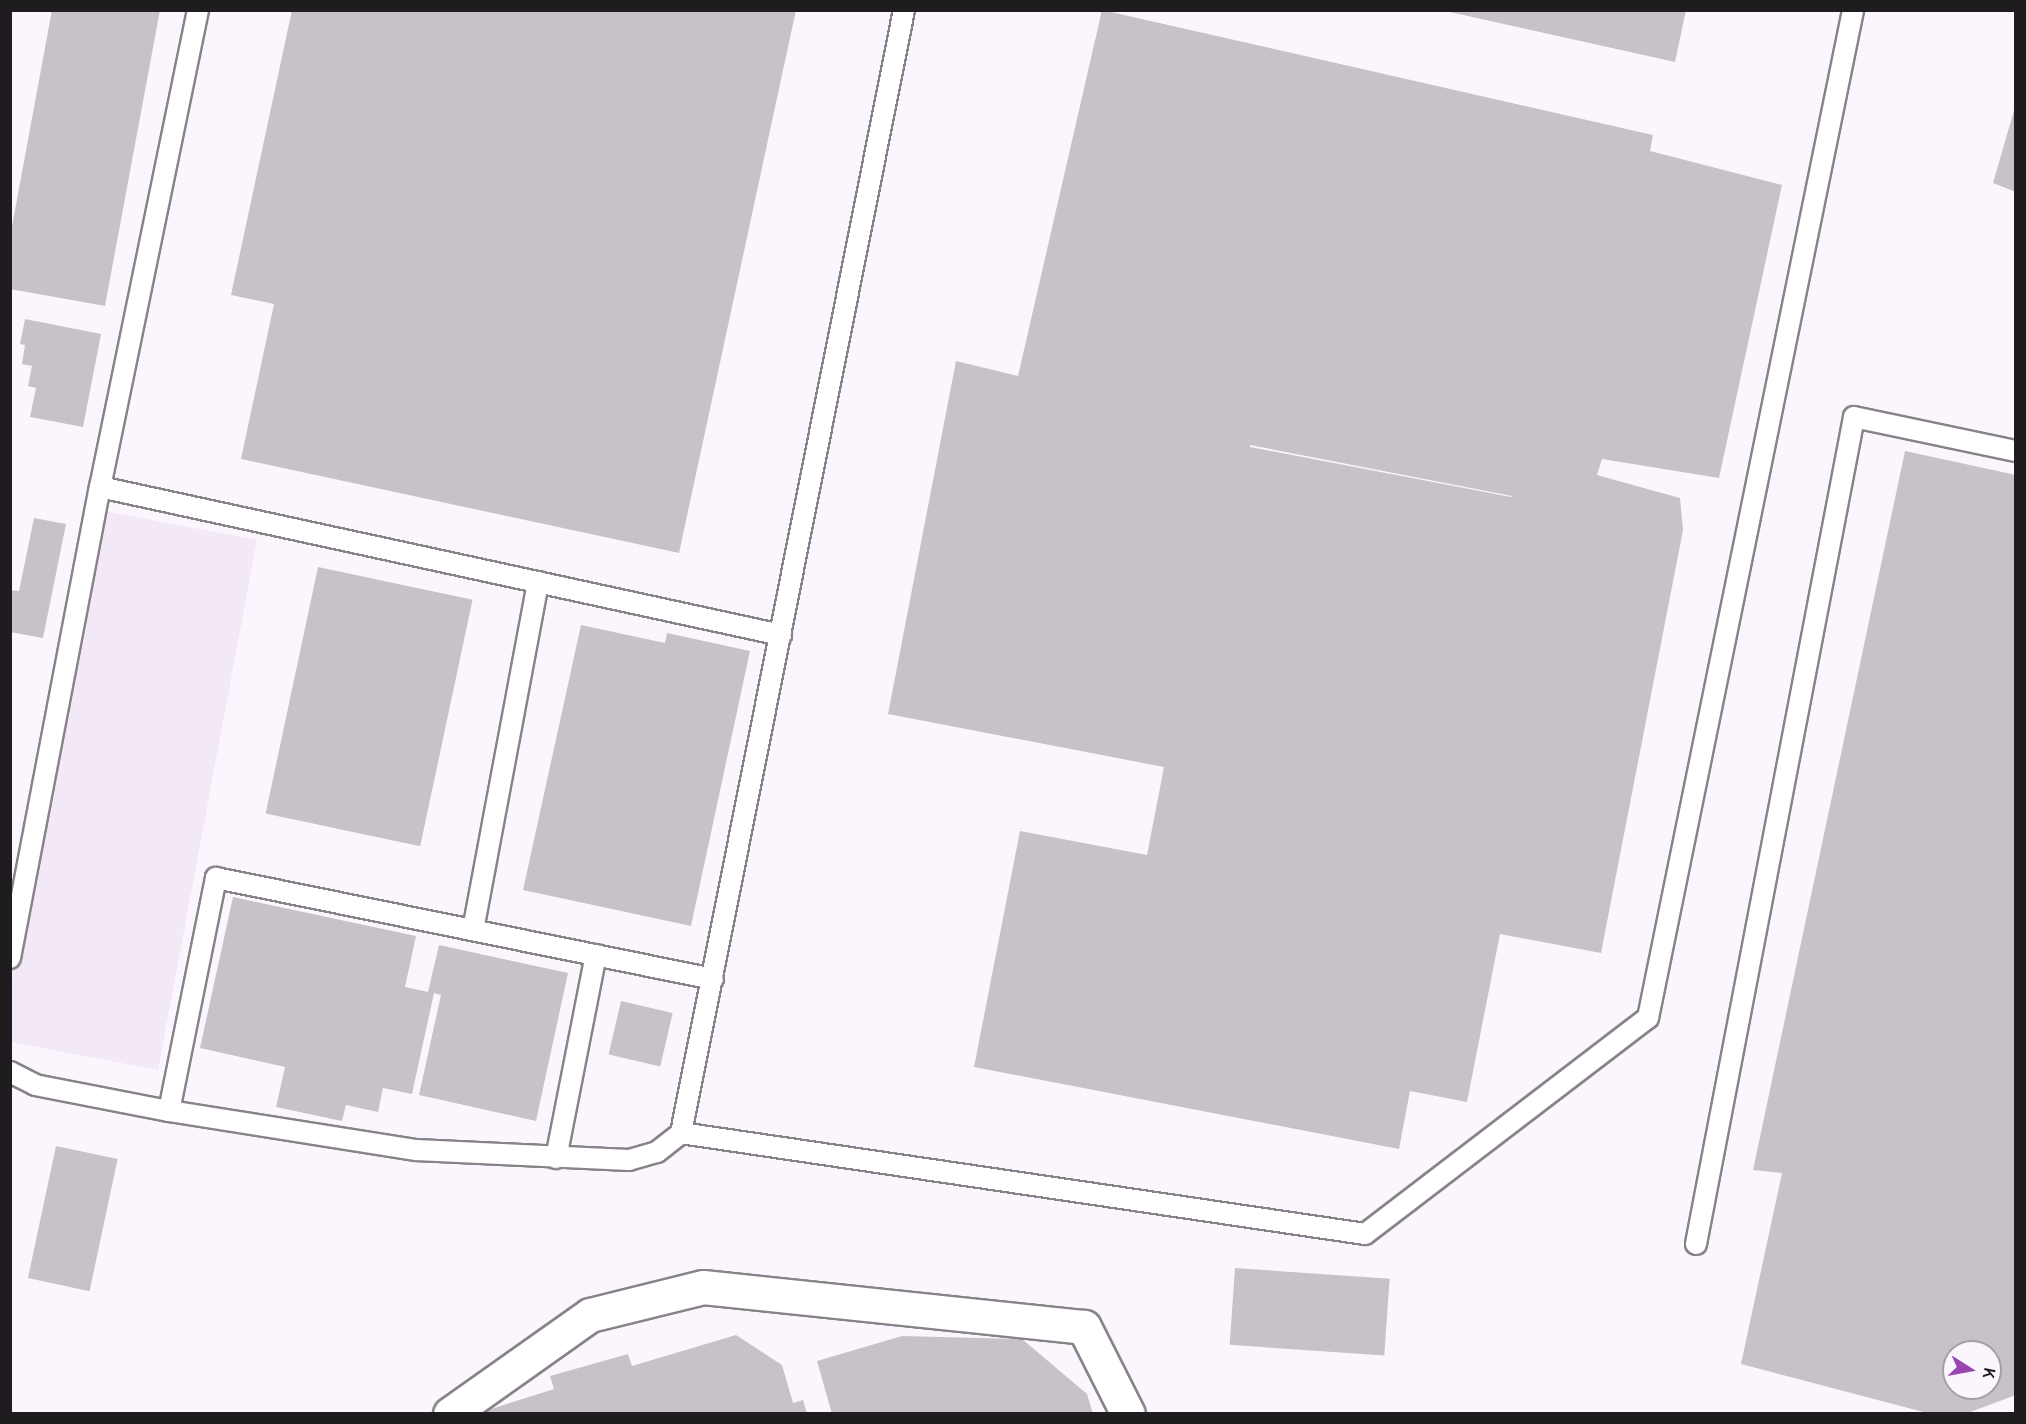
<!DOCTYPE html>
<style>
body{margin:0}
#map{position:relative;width:2026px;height:1424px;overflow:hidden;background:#fbf6fd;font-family:Overpass,sans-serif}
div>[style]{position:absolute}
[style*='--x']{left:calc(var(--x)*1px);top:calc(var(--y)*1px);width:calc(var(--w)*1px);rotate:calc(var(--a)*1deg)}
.built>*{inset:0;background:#f2e8f6}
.building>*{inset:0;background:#c7c2c9;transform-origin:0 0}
.roads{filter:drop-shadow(2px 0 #888389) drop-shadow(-2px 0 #888389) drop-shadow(0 2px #888389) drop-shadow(0 -2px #888389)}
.lane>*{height:20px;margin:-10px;padding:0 10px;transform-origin:10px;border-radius:10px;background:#fff}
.street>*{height:33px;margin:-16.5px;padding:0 16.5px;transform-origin:16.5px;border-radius:16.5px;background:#fff}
span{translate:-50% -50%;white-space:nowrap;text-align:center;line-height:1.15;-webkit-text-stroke:4.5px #fbf6fd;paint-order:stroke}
.frame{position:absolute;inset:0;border:12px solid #1e1c1f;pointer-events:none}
.north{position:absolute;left:1942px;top:1340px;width:60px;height:60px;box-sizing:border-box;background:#fbf6fd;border:2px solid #a39fa4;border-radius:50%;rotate:101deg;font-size:16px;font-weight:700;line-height:24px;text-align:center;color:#1e1c1f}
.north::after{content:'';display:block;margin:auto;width:21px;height:27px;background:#9946b5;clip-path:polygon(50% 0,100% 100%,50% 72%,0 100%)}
</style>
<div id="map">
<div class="built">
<div style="clip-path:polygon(99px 510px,257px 540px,158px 1070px,11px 1042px,11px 984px)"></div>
</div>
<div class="building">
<div style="clip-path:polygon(52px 10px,160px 10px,105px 306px,10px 289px,10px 237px)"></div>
<div style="clip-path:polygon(292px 10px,796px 10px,679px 553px,241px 459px,274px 304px,231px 295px)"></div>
<div style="clip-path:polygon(evenodd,1102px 10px,1653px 135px,1650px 151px,1782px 185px,1719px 478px,1602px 459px,1597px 475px,1680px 498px,1683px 530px,1601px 953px,1500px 934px,1467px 1102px,1410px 1091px,1399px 1149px,974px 1067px,1020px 831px,1147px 855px,1164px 767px,888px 714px,956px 361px,1018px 376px,1102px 10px,1250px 445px,1512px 496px,1511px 497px,1250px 447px,1250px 445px)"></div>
<div style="clip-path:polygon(1441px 10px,1686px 10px,1675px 62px)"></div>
<div style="clip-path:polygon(2015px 107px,2016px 107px,2016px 192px,1993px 183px)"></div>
<div style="clip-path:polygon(25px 319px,101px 334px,83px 427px,30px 417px,36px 388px,28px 386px,32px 366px,22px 364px,25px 345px,20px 344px)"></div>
<div style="clip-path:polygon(evenodd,1905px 451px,2016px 475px,2016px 1395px,1965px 1414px,1931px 1414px,1741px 1364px,1782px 1173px,1753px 1170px,1905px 451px,1954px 1352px,1990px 1352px,1990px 1388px,1954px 1388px,1954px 1352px)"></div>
<div style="clip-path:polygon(34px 518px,66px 524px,43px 638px,10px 632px,10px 590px,19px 591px)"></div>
<div style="left:318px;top:567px;width:158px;height:252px;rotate:12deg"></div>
<div style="clip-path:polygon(581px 625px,665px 643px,667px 633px,750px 651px,691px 926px,523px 890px)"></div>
<div style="clip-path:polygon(233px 897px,416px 936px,405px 987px,428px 992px,439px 945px,568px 973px,536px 1121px,419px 1095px,441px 995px,434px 993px,412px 1094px,383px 1088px,378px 1112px,346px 1105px,342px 1121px,276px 1107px,285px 1067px,200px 1048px)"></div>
<div style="left:621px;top:1001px;width:53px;height:55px;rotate:13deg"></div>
<div style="left:56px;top:1146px;width:63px;height:135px;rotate:12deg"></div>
<div style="left:1235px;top:1268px;width:155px;height:77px;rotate:4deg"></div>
<div style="clip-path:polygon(736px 1335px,782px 1365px,793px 1403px,803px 1400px,807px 1414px,475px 1414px,554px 1389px,550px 1376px,628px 1354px,632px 1366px)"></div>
<div style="clip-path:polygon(902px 1336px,1022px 1339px,1087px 1394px,1093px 1414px,832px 1414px,817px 1361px)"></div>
</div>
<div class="roads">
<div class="lane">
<div style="--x:198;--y:10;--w:487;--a:101.6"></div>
<div style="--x:100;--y:487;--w:697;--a:12.26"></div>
<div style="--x:904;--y:10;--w:1145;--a:101.23"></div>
<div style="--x:681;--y:1133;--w:691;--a:8.4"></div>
<div style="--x:1365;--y:1234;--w:356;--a:-37.4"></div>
<div style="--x:1648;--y:1018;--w:1029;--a:-78.5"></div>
<div style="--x:473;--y:930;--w:354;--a:-79.4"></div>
<div style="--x:10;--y:958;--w:480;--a:-79.2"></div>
<div style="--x:10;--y:1072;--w:28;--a:27"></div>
<div style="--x:35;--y:1085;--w:136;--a:11"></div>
<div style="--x:169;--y:1111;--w:250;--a:9"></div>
<div style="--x:416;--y:1150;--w:213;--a:2.7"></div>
<div style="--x:629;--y:1160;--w:29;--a:-16"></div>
<div style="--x:657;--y:1152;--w:31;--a:-38"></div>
<div style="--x:169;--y:1111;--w:238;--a:-78.6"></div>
<div style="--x:216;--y:878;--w:507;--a:11.49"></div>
<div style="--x:556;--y:1158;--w:207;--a:-78.9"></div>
<div style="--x:1696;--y:1244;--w:842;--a:-79.18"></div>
<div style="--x:1854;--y:417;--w:166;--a:11.9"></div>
</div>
<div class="street">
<div style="--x:450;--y:1414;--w:171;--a:-35.3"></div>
<div style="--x:590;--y:1315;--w:116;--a:-13.9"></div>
<div style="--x:703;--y:1287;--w:383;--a:6"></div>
<div style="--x:1084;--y:1327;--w:97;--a:63.2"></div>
</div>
</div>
<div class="frame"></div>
<div class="north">K</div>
</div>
